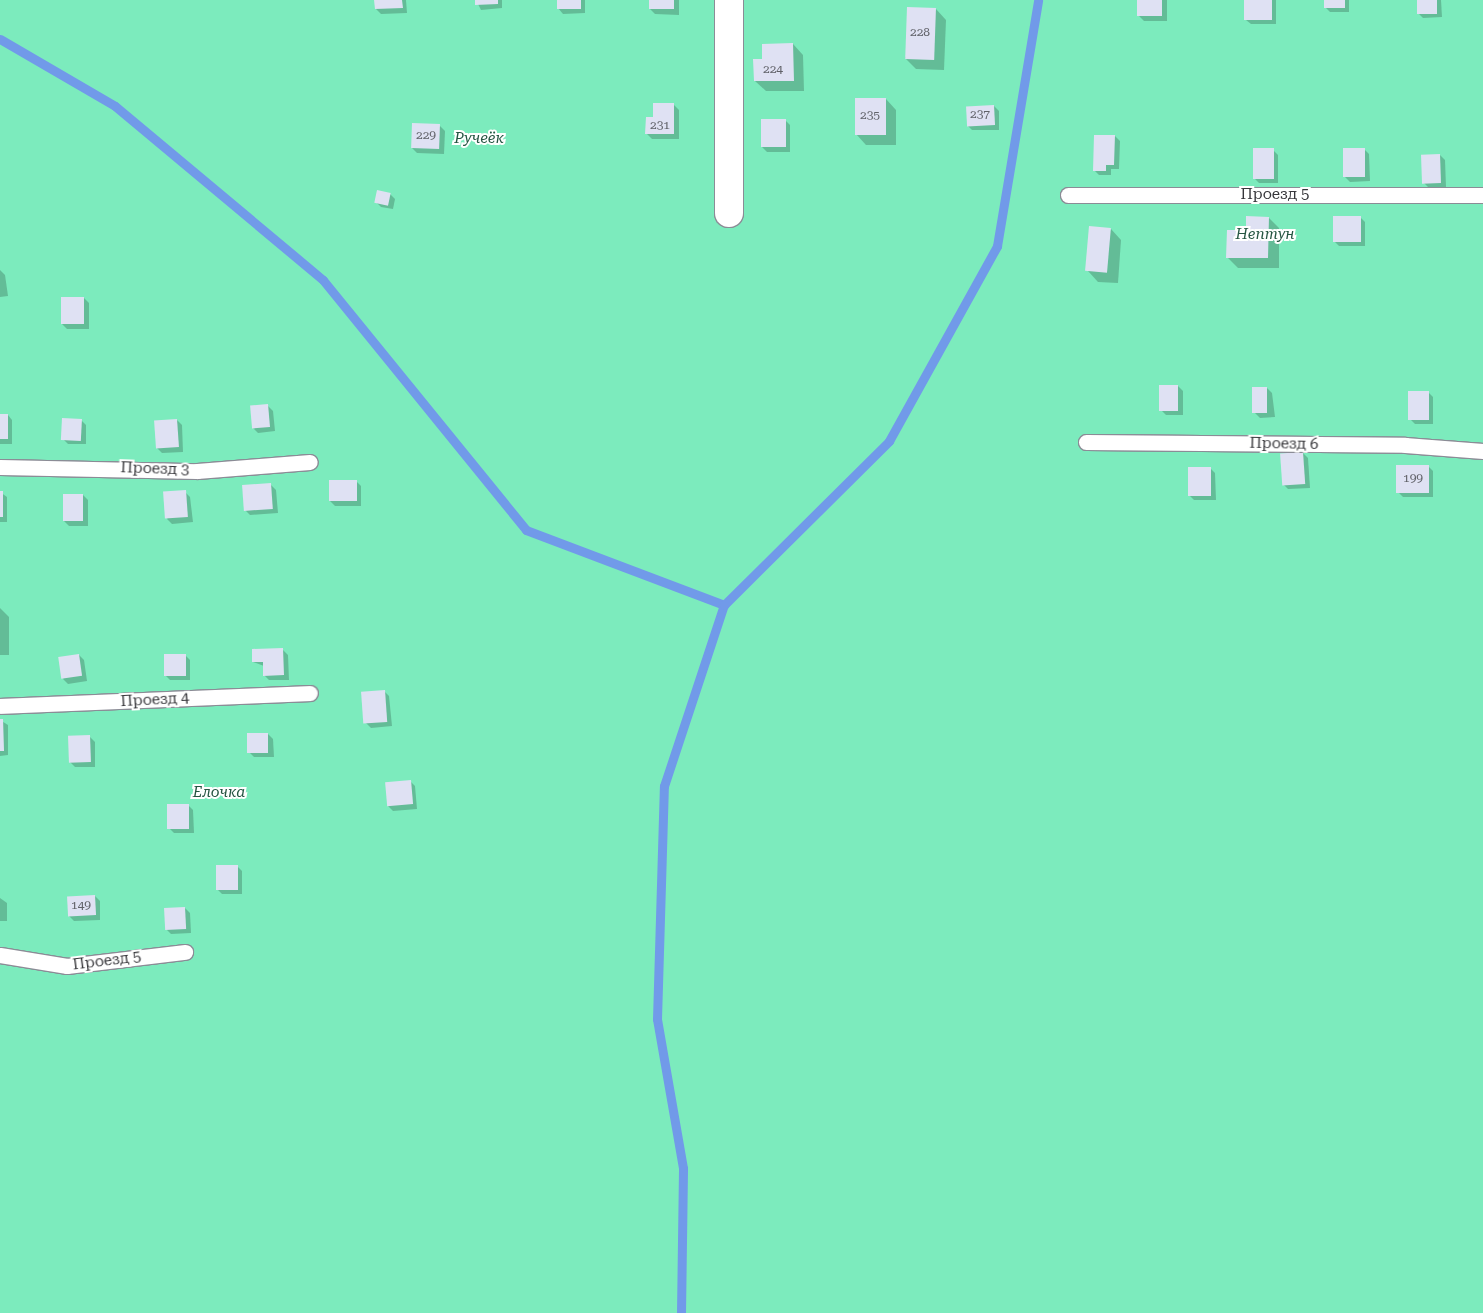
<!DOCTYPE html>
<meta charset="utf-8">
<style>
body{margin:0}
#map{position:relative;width:1483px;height:1313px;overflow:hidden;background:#f9f9fe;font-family:"Roboto Serif",serif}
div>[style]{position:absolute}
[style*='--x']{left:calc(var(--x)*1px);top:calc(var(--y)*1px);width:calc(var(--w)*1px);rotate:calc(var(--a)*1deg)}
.green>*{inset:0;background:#7cebbd;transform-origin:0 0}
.shadow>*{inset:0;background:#0003}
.stream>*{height:9px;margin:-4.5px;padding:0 4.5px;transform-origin:4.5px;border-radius:4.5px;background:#719ae9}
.building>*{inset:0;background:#dfe1f3;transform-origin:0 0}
.roads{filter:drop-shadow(1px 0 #8b8c96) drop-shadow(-1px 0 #8b8c96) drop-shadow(0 1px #8b8c96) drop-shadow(0 -1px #8b8c96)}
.lane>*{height:15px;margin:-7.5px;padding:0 7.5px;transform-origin:7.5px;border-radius:7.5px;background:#fff}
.street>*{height:28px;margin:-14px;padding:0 14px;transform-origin:14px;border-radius:14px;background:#fff}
span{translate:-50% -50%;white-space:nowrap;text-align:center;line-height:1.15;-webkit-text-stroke:4px #fff;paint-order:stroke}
.number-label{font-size:12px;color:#606168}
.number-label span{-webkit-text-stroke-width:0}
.park-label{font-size:15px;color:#255542;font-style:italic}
.street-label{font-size:15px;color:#36363a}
</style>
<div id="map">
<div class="green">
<div style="left:0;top:0;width:1483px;height:1313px"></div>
</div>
<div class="shadow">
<div style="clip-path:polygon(376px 0,406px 0,407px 13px,381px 14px,376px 9px)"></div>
<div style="clip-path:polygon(476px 0,502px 0,502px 8px,481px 10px)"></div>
<div style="clip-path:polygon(558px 0,585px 0,585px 13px,563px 14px,558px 8px)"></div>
<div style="clip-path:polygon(650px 0,679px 0,679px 15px,655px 14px,650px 9px)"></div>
<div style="clip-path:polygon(1139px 0,1167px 0,1167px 21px,1144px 21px,1139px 16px)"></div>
<div style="clip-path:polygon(1246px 0,1276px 0,1276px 24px,1251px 24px,1246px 20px)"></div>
<div style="clip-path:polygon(1325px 0,1349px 0,1349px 12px,1330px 12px,1325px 7px)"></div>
<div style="clip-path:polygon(1418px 0,1441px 0,1442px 17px,1423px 18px,1418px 13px)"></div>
<div style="clip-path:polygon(936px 9px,946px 20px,944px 70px,916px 69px,905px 58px)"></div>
<div style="clip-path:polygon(793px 44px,803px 55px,804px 91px,766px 91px,755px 81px)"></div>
<div style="clip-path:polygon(886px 99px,896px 110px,896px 145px,866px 145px,856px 134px)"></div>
<div style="clip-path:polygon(674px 105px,679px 110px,679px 139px,652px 139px,647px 134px,654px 118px)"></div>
<div style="clip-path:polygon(994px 106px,999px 111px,999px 130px,972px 130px,967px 125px)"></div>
<div style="clip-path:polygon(785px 120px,790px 125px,790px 152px,767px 152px,762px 147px)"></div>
<div style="clip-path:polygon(440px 126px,445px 131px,444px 154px,417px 153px,412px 148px)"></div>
<div style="clip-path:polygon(1115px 136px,1120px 141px,1119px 169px,1111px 169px,1111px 175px,1099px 175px,1094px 170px)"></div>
<div style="clip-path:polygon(1364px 149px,1369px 154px,1370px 181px,1350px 182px,1345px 177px)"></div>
<div style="clip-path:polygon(1273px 150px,1278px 155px,1278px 183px,1259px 183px,1254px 178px)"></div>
<div style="clip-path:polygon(1440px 155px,1445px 160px,1446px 187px,1429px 188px,1424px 183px)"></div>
<div style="clip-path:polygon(390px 194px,395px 199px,393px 209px,381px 207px,376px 202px)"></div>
<div style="clip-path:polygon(1360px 217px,1365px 222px,1365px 246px,1339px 246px,1334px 241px)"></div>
<div style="clip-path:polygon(1269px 218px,1279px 228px,1279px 268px,1238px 268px,1227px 257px,1247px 231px)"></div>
<div style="clip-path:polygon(1111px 229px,1121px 240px,1118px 283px,1098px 282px,1088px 271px)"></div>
<div style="clip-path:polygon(0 270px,5px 275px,8px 296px,0 297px)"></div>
<div style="clip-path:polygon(84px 298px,89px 303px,89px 329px,67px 329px,62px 324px)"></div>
<div style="clip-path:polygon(1178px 386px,1183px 391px,1183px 415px,1166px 415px,1161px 410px)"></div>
<div style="clip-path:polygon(1267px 388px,1272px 393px,1275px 417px,1260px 418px,1255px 413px)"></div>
<div style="clip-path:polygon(1428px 392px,1433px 397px,1433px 424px,1415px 424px,1410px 419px)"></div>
<div style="clip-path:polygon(268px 406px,273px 411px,275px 431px,258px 433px,253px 428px)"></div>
<div style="clip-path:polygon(0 415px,8px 415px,12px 420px,12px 444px,0 444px)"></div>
<div style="clip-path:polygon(81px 420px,86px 425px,86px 444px,68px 444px,63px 439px)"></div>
<div style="clip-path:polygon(177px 420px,182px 425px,183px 452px,162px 453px,157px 448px)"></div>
<div style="clip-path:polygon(1303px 453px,1308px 458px,1310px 488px,1288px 489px,1283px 484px)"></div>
<div style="clip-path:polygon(1428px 466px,1433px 471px,1433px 497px,1403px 497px,1398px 492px)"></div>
<div style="clip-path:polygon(1210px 468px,1215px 473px,1216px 500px,1194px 500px,1189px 495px)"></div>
<div style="clip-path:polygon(356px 481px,361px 486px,361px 506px,335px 506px,330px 501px)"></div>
<div style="clip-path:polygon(271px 485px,276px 490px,278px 513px,250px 515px,245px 510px)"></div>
<div style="clip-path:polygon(0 492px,7px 497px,7px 522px,0 522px)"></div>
<div style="clip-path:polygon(185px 492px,190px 497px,193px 522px,172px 524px,167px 519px)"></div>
<div style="clip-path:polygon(83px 495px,88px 500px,88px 526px,69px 526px,64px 521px)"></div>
<div style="clip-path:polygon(0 608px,9px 617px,9px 655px,0 655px)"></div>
<div style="clip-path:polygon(283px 650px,288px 655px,289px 680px,269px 680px,264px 675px,264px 666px,253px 662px)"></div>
<div style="clip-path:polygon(79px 655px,84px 660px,87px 681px,68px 684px,63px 679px)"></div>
<div style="clip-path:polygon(185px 655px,190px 660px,190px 680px,170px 680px,165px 675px)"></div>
<div style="clip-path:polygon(384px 691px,389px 696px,392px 726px,371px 728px,366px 723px)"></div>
<div style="clip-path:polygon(0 720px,8px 725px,8px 755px,0 756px)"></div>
<div style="clip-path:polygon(268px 734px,273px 739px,274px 757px,254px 757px,249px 752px)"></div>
<div style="clip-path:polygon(90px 737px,95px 742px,95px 767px,75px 767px,70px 762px)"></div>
<div style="clip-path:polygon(410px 781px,415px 786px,417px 809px,393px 811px,388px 806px)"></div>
<div style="clip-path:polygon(188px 805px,193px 810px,194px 833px,174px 833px,169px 828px)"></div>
<div style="clip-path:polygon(237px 866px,242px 871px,242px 894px,222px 894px,217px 889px)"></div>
<div style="clip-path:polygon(95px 896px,100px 901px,100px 920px,74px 921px,69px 916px)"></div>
<div style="clip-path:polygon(0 898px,7px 903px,7px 921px,0 921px)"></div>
<div style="clip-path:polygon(185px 908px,190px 913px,191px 933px,171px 934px,166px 929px)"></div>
</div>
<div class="stream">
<div style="--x:0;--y:39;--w:133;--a:30.2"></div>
<div style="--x:115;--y:106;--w:271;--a:39.9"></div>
<div style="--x:323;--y:280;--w:322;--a:50.9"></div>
<div style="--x:526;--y:530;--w:212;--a:20.7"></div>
<div style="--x:681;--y:1313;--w:145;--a:-89.2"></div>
<div style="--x:683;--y:1168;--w:151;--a:-99.9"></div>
<div style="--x:657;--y:1019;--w:233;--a:-88.3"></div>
<div style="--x:664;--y:786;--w:191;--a:-71.7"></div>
<div style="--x:724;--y:605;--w:233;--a:-44.8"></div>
<div style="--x:889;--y:441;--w:223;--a:-61"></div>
<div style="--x:997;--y:246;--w:249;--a:-80.5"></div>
</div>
<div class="building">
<div style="clip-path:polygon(374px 0,402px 0,403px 8px,375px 9px)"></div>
<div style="clip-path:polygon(475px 0,498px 0,498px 4px,475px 5px)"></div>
<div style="left:557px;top:0;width:24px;height:9px"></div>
<div style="left:649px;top:0;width:25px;height:9px"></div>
<div style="left:1137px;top:0;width:25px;height:16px"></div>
<div style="left:1244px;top:0;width:28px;height:20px"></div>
<div style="left:1324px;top:0;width:21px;height:8px"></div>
<div style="left:1417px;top:0;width:20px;height:14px"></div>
<div style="left:907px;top:7px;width:29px;height:52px;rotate:2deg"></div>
<div style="clip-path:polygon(793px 43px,794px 81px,754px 81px,753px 59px,762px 59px,762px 44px)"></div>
<div style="left:855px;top:98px;width:31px;height:37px"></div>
<div style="clip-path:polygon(653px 103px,674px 103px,674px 134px,645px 134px,646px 117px,653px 117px)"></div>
<div style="left:994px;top:105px;width:20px;height:28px;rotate:87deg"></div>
<div style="left:761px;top:119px;width:25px;height:28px"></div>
<div style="left:412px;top:123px;width:28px;height:25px;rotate:2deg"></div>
<div style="clip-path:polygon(1094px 135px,1115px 135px,1114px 165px,1106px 165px,1106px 171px,1093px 171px)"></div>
<div style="left:1253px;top:148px;width:21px;height:31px"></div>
<div style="left:1365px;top:148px;width:29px;height:22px;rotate:90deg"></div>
<div style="left:1440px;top:154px;width:29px;height:19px;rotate:88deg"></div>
<div style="left:377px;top:190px;width:14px;height:13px;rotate:12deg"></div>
<div style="clip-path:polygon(1246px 216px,1269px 217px,1268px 258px,1226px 258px,1227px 230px,1246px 230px)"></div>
<div style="left:1333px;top:216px;width:28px;height:26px"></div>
<div style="left:1089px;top:226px;width:22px;height:45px;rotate:5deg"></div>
<div style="left:61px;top:297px;width:23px;height:27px"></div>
<div style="left:1159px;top:385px;width:19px;height:26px"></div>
<div style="left:1252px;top:387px;width:15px;height:26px"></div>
<div style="left:1408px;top:391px;width:21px;height:29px"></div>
<div style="left:268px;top:404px;width:23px;height:18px;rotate:85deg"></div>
<div style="left:0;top:414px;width:8px;height:25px"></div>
<div style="left:62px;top:418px;width:20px;height:22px;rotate:3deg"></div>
<div style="left:177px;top:419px;width:28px;height:23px;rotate:86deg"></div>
<div style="left:1303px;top:452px;width:32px;height:23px;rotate:86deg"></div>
<div style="left:1396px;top:465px;width:33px;height:28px"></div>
<div style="left:1188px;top:467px;width:23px;height:29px"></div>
<div style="left:329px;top:480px;width:28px;height:21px"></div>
<div style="left:271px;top:483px;width:26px;height:29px;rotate:86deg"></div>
<div style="left:186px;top:490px;width:27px;height:23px;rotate:86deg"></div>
<div style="left:0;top:491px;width:3px;height:26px"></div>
<div style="left:63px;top:494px;width:20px;height:27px"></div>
<div style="clip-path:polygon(283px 648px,284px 675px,263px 676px,263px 662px,252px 662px,252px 649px)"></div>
<div style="left:79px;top:654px;width:22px;height:21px;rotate:82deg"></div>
<div style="left:164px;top:654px;width:22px;height:22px"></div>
<div style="left:385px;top:690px;width:32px;height:24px;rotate:86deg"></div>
<div style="clip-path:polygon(0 719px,3px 719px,4px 751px,0 751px)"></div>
<div style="left:247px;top:733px;width:21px;height:20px"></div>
<div style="left:90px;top:735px;width:27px;height:22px;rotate:88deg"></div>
<div style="left:411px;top:780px;width:24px;height:26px;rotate:85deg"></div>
<div style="left:167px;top:804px;width:22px;height:25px"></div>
<div style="left:216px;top:865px;width:22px;height:25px"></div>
<div style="left:95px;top:895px;width:20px;height:28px;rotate:87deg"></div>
<div style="left:185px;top:907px;width:22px;height:21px;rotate:87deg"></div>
</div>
<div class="roads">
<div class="lane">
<div style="--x:1068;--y:195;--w:415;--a:0"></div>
<div style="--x:1086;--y:442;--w:319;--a:0.5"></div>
<div style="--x:1405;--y:445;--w:78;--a:4.4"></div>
<div style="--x:0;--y:467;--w:197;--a:1.2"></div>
<div style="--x:197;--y:471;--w:113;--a:-4.6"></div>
<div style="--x:0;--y:706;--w:310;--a:-2.4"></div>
<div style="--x:0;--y:955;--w:68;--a:9.3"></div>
<div style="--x:67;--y:966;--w:119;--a:-6.8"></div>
</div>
<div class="street">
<div style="--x:729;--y:213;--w:213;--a:-90"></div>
</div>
</div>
<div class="number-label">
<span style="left:920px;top:33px">228</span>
<span style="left:773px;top:70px">224</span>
<span style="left:980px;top:115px">237</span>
<span style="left:870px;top:116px">235</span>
<span style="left:660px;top:126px">231</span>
<span style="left:426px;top:136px">229</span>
<span style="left:1413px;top:479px">199</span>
<span style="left:81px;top:906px">149</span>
</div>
<div class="park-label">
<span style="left:479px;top:139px">Ручеёк</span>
<span style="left:1265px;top:235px">Нептун</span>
<span style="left:219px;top:793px">Елочка</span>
</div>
<div class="street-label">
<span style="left:1275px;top:195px">Проезд 5</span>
<span style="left:1284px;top:444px;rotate:1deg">Проезд 6</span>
<span style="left:155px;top:469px;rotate:2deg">Проезд 3</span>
<span style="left:155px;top:700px;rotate:-3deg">Проезд 4</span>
<span style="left:107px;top:961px;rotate:-7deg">Проезд 5</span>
</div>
</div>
